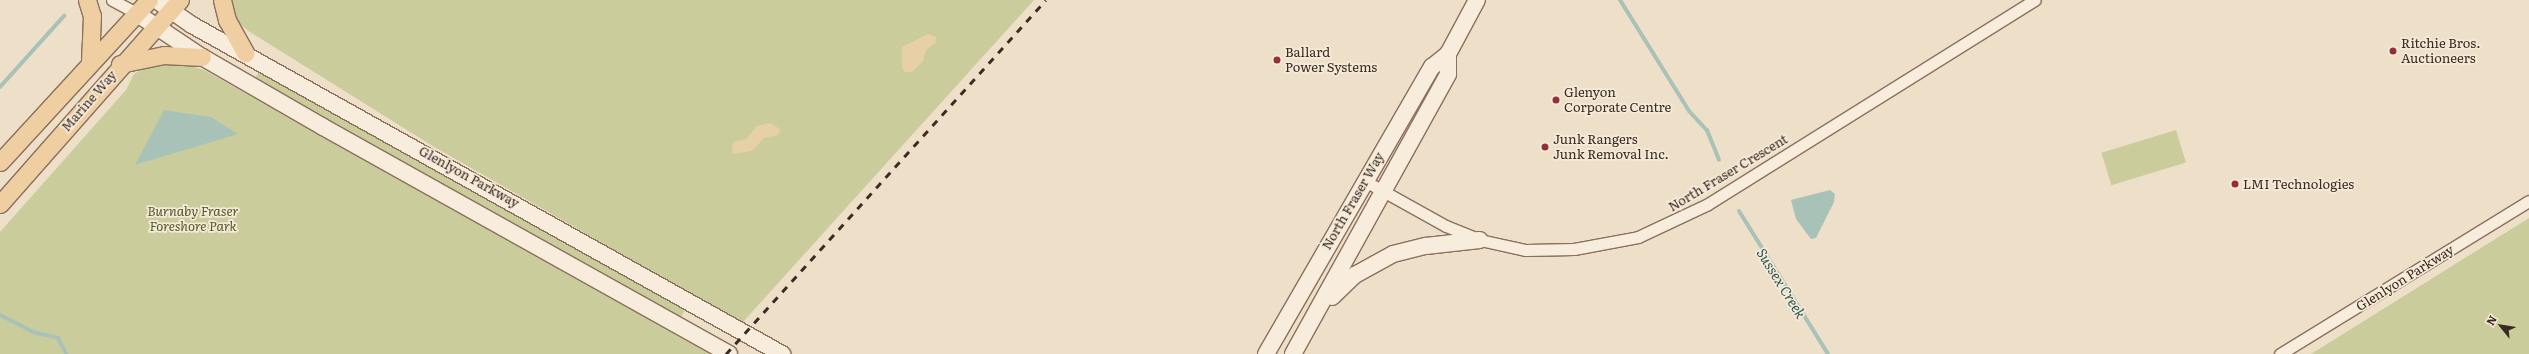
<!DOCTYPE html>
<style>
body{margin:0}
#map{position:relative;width:2529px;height:354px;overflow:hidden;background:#eedfc8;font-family:Literata,serif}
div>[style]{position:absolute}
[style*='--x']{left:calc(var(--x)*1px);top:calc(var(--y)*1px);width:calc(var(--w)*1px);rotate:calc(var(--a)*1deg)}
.green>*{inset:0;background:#cbcc9c;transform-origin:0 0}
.sand>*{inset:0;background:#e8d0a6}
.water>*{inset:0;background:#a9c2b8}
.stream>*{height:4px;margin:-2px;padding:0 2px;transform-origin:2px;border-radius:2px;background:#a9c2b8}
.roads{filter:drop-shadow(1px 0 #8a705d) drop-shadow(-1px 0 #8a705d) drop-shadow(0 1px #8a705d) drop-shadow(0 -1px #8a705d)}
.street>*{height:11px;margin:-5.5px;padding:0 5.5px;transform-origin:5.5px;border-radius:5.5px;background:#f8eddc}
.secondary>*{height:16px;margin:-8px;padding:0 8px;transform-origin:8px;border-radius:8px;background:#f8eddc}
.primary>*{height:17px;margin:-8.5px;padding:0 8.5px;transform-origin:8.5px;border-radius:8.5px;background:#efcfa2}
.rail>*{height:3px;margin-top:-1.5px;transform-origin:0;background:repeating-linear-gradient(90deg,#3a2a21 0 7px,transparent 0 14px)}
.dots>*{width:11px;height:11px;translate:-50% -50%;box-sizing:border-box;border:2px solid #f5ead8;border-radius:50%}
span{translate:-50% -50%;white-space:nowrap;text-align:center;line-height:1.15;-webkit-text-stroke:3.5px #f5ead8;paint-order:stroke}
.poi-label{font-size:13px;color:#3a2a21}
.left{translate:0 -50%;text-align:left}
.street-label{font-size:13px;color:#3a2a21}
.park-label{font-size:13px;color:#4f5628;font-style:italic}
.water-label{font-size:14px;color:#305a53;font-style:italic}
.north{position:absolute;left:2481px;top:306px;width:40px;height:40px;-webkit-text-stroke:3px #f5ead8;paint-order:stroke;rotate:300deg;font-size:11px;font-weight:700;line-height:16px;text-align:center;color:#3a2a21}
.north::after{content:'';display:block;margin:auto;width:14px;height:18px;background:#3a2a21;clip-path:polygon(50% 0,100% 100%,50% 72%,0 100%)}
</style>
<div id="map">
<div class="green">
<div style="clip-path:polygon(228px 0,1034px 0,742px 323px,431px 145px,247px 30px,235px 19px)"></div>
<div style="clip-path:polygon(155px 62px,184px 64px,204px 70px,713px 354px,0 354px,0 232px,126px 90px,134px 74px)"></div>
<div style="clip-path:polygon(259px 71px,568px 242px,686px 309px,680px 318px,254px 81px)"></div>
<div style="left:2176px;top:130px;width:34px;height:78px;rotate:73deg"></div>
<div style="clip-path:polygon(2529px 218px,2529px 354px,2311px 354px)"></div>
</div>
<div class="sand">
<div style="clip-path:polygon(928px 34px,936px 37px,936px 42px,926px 50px,923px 61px,912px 72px,905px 72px,902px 68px,902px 47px)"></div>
<div style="clip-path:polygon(770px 123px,780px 129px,778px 135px,764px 138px,752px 151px,732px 154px,733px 142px,746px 139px,757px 126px)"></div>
</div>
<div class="water">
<div style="clip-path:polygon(164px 110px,211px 117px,238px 134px,135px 165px)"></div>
<div style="clip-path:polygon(1830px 190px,1835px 194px,1834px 202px,1816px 238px,1811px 239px,1796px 219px,1791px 200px)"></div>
</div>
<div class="stream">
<div style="--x:1620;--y:0;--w:131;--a:58.1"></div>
<div style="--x:1689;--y:111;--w:26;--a:47"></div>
<div style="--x:1707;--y:130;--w:32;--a:68"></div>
<div style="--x:0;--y:87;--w:96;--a:-48"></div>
<div style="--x:1739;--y:211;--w:168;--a:58.1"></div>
<div style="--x:0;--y:315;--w:37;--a:27"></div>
<div style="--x:33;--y:332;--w:26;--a:13"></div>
<div style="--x:58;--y:338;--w:18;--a:63"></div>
</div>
<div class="roads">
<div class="street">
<div style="--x:112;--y:0;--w:27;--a:28"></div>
<div style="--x:1365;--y:181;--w:93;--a:29.1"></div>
<div style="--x:1446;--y:226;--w:37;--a:22"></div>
<div style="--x:1480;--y:240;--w:47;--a:12.3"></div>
<div style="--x:1526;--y:250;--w:48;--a:-1.2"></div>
<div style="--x:1574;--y:249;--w:65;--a:-10.6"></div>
<div style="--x:1638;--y:237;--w:77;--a:-25.2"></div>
<div style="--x:1708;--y:204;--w:385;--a:-32"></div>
<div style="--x:2280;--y:354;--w:292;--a:-31.6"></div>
</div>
<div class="secondary">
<div style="--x:156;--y:0;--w:44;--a:34.8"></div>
<div style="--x:192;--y:25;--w:676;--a:29.15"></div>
<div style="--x:136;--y:13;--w:79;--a:33.7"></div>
<div style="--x:202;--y:57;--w:140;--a:30"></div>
<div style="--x:323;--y:127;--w:465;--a:29.2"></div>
<div style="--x:1332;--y:297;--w:32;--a:-44"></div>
<div style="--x:1355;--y:275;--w:43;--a:-28.9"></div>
<div style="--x:1393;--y:254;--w:34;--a:-14"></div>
<div style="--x:1426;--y:246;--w:54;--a:-6.3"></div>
<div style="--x:1266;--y:354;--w:332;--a:-60"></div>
<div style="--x:1432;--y:67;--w:21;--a:-39"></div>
<div style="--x:1448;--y:54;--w:61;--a:-61.8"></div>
<div style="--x:1293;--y:354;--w:320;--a:-61"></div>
<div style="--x:1448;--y:74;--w:20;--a:-90"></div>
</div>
<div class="primary">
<div style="--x:87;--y:0;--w:17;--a:73"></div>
<div style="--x:92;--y:16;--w:45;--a:92.5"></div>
<div style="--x:222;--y:0;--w:21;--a:76"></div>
<div style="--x:227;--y:20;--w:38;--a:61"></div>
<div style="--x:120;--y:64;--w:45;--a:-11.6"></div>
<div style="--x:164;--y:55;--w:38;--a:3"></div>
<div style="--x:0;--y:162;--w:220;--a:-47.4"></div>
<div style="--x:0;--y:204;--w:272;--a:-48.6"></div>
</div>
</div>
<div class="rail">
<div style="--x:726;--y:354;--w:477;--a:-47.9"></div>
</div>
<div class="dots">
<div style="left:2393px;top:51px;background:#972f3a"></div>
<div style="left:1277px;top:60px;background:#972f3a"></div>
<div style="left:1556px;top:100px;background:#972f3a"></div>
<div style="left:1545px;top:147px;background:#972f3a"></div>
<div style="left:2235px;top:184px;background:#972f3a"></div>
</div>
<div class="poi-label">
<span class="left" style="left:2401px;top:51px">Ritchie Bros.<br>Auctioneers</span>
<span class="left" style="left:1285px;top:60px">Ballard<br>Power Systems</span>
<span class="left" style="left:1564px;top:100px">Glenyon<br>Corporate Centre</span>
<span class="left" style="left:1553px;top:147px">Junk Rangers<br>Junk Removal Inc.</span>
<span class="left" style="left:2243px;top:184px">LMI Technologies</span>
</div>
<div class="street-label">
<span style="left:89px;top:101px;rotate:-49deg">Marine Way</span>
<span style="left:1728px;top:173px;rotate:-31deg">North Fraser Crescent</span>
<span style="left:469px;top:177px;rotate:29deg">Glenlyon Parkway</span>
<span style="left:1353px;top:201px;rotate:-60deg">North Fraser Way</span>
<span style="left:2405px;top:278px;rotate:-32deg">Glenlyon Parkway</span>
</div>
<div class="park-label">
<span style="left:193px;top:219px">Burnaby Fraser<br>Foreshore Park</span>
</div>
<div class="water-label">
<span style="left:1782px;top:283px;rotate:58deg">Sussex Creek</span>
</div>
<div class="north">N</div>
</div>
